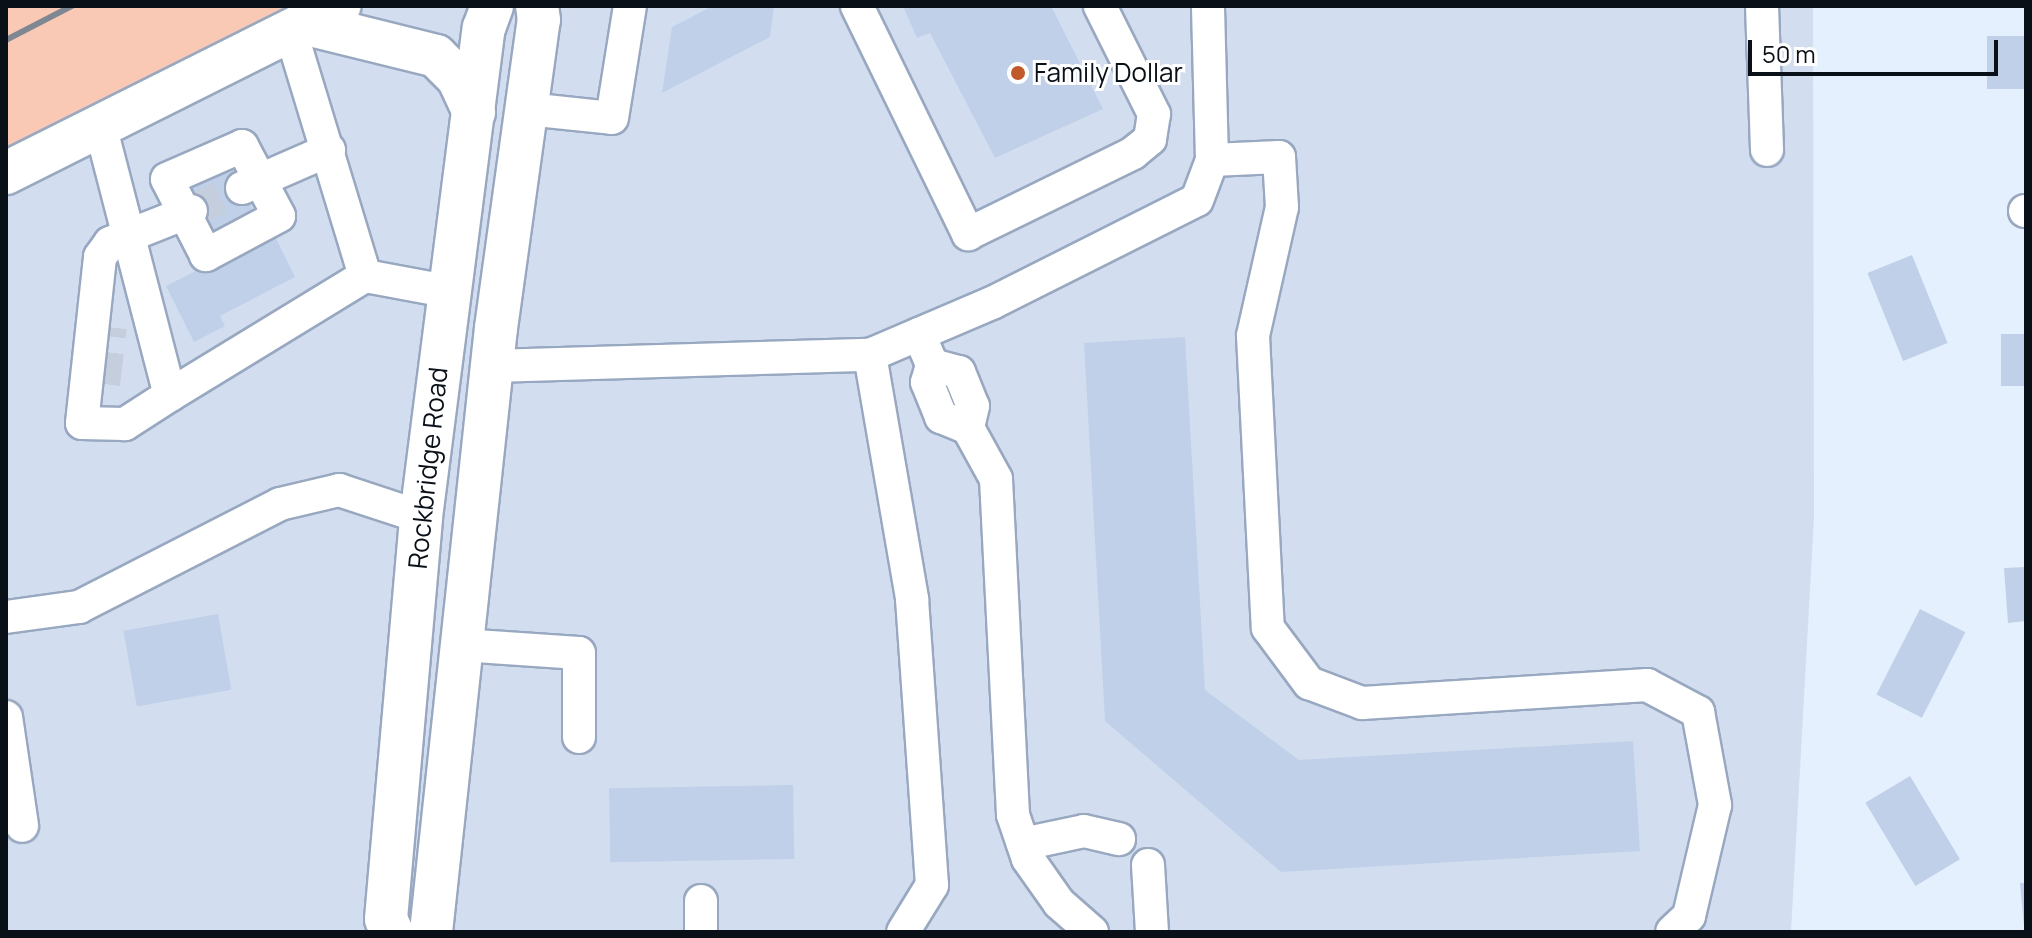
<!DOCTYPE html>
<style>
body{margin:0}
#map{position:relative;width:2032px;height:938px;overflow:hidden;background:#e5f0ff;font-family:Manrope,sans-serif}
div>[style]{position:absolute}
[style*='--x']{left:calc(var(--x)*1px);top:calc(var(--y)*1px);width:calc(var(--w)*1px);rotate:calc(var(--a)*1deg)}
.built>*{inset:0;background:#d2def0}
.green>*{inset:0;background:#fac9b5}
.building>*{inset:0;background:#bfd0e8;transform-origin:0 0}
.minor-tunnel>*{height:32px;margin-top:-16px;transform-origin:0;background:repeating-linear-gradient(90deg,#c4cedc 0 32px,transparent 0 48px)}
.roads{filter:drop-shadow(2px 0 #98a8c0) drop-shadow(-2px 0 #98a8c0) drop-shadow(0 2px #98a8c0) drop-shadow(0 -2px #98a8c0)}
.minor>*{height:32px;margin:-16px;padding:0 16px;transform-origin:16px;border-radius:16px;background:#fff}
.major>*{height:42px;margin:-21px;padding:0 21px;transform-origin:21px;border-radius:21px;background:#fff}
.rail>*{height:6px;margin:-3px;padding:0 3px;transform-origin:3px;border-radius:3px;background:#7e8792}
.dots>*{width:22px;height:22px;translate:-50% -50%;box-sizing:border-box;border:4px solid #fff;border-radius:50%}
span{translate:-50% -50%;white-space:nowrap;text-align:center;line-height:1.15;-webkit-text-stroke:6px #fff;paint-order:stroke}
.poi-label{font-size:26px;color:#0a1018}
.left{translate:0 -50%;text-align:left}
.street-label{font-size:26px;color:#0a1018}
.frame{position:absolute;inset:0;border:8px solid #0a1018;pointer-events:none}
.scale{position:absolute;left:1748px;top:40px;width:250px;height:36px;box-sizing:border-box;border:4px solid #0a1018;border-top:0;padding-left:10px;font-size:24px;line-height:28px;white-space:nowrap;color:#0a1018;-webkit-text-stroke:6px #fff;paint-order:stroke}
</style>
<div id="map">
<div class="built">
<div style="clip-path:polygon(300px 6px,1813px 6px,1814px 518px,1791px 932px,6px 932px,6px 156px)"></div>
</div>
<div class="green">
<div style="clip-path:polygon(6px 6px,300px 6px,6px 156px)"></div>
</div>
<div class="building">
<div style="clip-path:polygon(713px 6px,774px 6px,770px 37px,662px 93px,672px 27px)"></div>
<div style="clip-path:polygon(903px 6px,1051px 6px,1103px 109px,995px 158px,930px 33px,917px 38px)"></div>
<div style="left:2026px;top:36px;width:53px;height:39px;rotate:90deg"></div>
<div style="left:229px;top:163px;width:65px;height:56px;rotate:63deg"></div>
<div style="clip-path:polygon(273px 232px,295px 277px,220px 316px,225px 326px,194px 342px,166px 286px)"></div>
<div style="left:1912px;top:255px;width:95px;height:48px;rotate:68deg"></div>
<div style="left:2001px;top:334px;width:25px;height:52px"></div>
<div style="clip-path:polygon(1185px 337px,1205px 690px,1299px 760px,1633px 741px,1640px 851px,1281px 872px,1105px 721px,1084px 343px)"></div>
<div style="clip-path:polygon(2026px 567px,2026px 621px,2008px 623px,2004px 568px)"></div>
<div style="left:1920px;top:609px;width:51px;height:96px;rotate:27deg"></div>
<div style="left:218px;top:614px;width:77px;height:96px;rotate:80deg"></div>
<div style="left:1910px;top:776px;width:97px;height:52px;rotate:59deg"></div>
<div style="left:793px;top:785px;width:74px;height:184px;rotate:89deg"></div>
<div style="clip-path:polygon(2020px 883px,2026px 883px,2026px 927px,2024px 927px)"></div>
</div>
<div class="minor-tunnel">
<div style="--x:191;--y:211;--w:56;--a:-24.3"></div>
<div style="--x:104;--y:384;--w:57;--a:-83"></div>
</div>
<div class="roads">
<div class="minor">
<div style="--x:857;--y:6;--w:254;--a:64"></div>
<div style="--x:968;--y:234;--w:184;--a:-26.1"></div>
<div style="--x:1133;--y:153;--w:22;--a:-39"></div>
<div style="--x:1150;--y:139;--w:25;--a:-81"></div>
<div style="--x:1154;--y:114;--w:121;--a:-116.6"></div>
<div style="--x:1762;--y:6;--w:144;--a:88"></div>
<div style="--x:290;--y:29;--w:258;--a:73.1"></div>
<div style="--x:365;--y:276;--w:87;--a:10.5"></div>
<div style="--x:527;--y:109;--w:85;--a:6"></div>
<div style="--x:612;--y:118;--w:113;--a:-80.9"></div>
<div style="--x:100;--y:125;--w:279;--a:75.5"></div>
<div style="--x:170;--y:395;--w:228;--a:-31.4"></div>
<div style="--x:242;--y:146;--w:79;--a:62.1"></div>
<div style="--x:279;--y:216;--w:83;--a:151.9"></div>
<div style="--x:206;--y:255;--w:85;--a:-117.2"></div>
<div style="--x:167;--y:179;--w:82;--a:-23.7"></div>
<div style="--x:1212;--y:160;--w:67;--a:-2.6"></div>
<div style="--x:1279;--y:157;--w:50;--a:86.6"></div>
<div style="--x:1282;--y:207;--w:132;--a:102.7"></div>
<div style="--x:1253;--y:336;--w:292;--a:87.1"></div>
<div style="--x:1268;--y:628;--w:69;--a:53.3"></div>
<div style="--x:1309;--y:683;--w:57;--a:20.7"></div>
<div style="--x:1362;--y:703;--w:286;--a:-3.6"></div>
<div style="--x:1647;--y:685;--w:58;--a:27.9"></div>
<div style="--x:1698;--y:712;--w:95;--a:79.6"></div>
<div style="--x:1715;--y:805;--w:114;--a:103.2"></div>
<div style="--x:1689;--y:916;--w:23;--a:137"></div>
<div style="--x:242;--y:188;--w:95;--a:-23.6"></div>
<div style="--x:2025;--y:211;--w:1;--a:0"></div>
<div style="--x:919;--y:334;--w:34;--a:67"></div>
<div style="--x:932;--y:365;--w:18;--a:106"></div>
<div style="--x:927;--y:382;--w:38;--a:68"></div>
<div style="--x:941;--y:417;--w:29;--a:22"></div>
<div style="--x:968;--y:428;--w:58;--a:61.2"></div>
<div style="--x:996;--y:479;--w:336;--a:87.1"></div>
<div style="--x:1013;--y:815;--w:46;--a:71.2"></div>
<div style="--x:1028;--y:859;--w:54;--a:54.8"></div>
<div style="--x:1059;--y:903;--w:44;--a:41.3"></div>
<div style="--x:870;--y:355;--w:133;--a:-23.1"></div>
<div style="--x:992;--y:303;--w:229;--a:-26.7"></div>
<div style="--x:1197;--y:200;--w:43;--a:-69.4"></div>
<div style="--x:1212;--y:160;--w:154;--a:-91.5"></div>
<div style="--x:932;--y:365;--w:28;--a:15"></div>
<div style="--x:959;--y:372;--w:37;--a:68"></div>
<div style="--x:973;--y:406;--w:23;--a:103"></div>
<div style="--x:492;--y:366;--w:378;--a:-1.7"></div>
<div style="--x:870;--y:355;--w:248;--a:80.2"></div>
<div style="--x:912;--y:599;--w:287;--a:86"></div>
<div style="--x:932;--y:885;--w:55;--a:121.7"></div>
<div style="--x:170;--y:395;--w:54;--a:147.2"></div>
<div style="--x:125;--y:424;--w:43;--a:-178.7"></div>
<div style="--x:82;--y:423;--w:167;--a:-83.8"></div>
<div style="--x:100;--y:257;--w:17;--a:-54"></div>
<div style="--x:110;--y:243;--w:87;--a:-21.6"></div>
<div style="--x:6;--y:617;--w:74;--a:-7.8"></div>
<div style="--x:79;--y:607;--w:226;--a:-27.1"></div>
<div style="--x:280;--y:504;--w:61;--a:-13.3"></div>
<div style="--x:339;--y:490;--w:86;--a:18.2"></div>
<div style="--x:461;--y:645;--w:118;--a:3.9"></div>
<div style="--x:579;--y:653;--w:84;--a:90"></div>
<div style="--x:6;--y:717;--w:110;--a:81.6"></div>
<div style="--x:1023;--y:844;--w:62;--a:-12"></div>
<div style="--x:1084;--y:831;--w:36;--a:13"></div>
<div style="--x:1148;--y:865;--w:67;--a:86.6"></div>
<div style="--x:701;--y:932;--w:31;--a:-90"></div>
</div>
<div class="major">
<div style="--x:303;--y:23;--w:137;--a:13.9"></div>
<div style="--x:436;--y:56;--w:31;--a:45"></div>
<div style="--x:458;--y:78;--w:38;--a:65"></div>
<div style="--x:6;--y:173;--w:373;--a:-26.6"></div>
<div style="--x:392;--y:932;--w:14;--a:-115"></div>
<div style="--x:386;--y:919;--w:404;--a:-85"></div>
<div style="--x:421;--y:517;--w:493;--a:-82.7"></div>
<div style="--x:484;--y:28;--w:23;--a:-70"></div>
<div style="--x:431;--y:932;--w:607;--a:-83.86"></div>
<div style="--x:496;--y:328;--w:311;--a:-82.1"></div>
<div style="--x:539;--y:20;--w:14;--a:-98"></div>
</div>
</div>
<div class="rail">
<div style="--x:6;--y:40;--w:74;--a:-27.3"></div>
</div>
<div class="dots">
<div style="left:1018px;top:73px;background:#c05a2b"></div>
</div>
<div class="poi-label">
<span class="left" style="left:1034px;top:73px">Family Dollar</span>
</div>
<div class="street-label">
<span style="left:428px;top:468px;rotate:-84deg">Rockbridge Road</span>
</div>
<div class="frame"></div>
<div class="scale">50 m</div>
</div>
